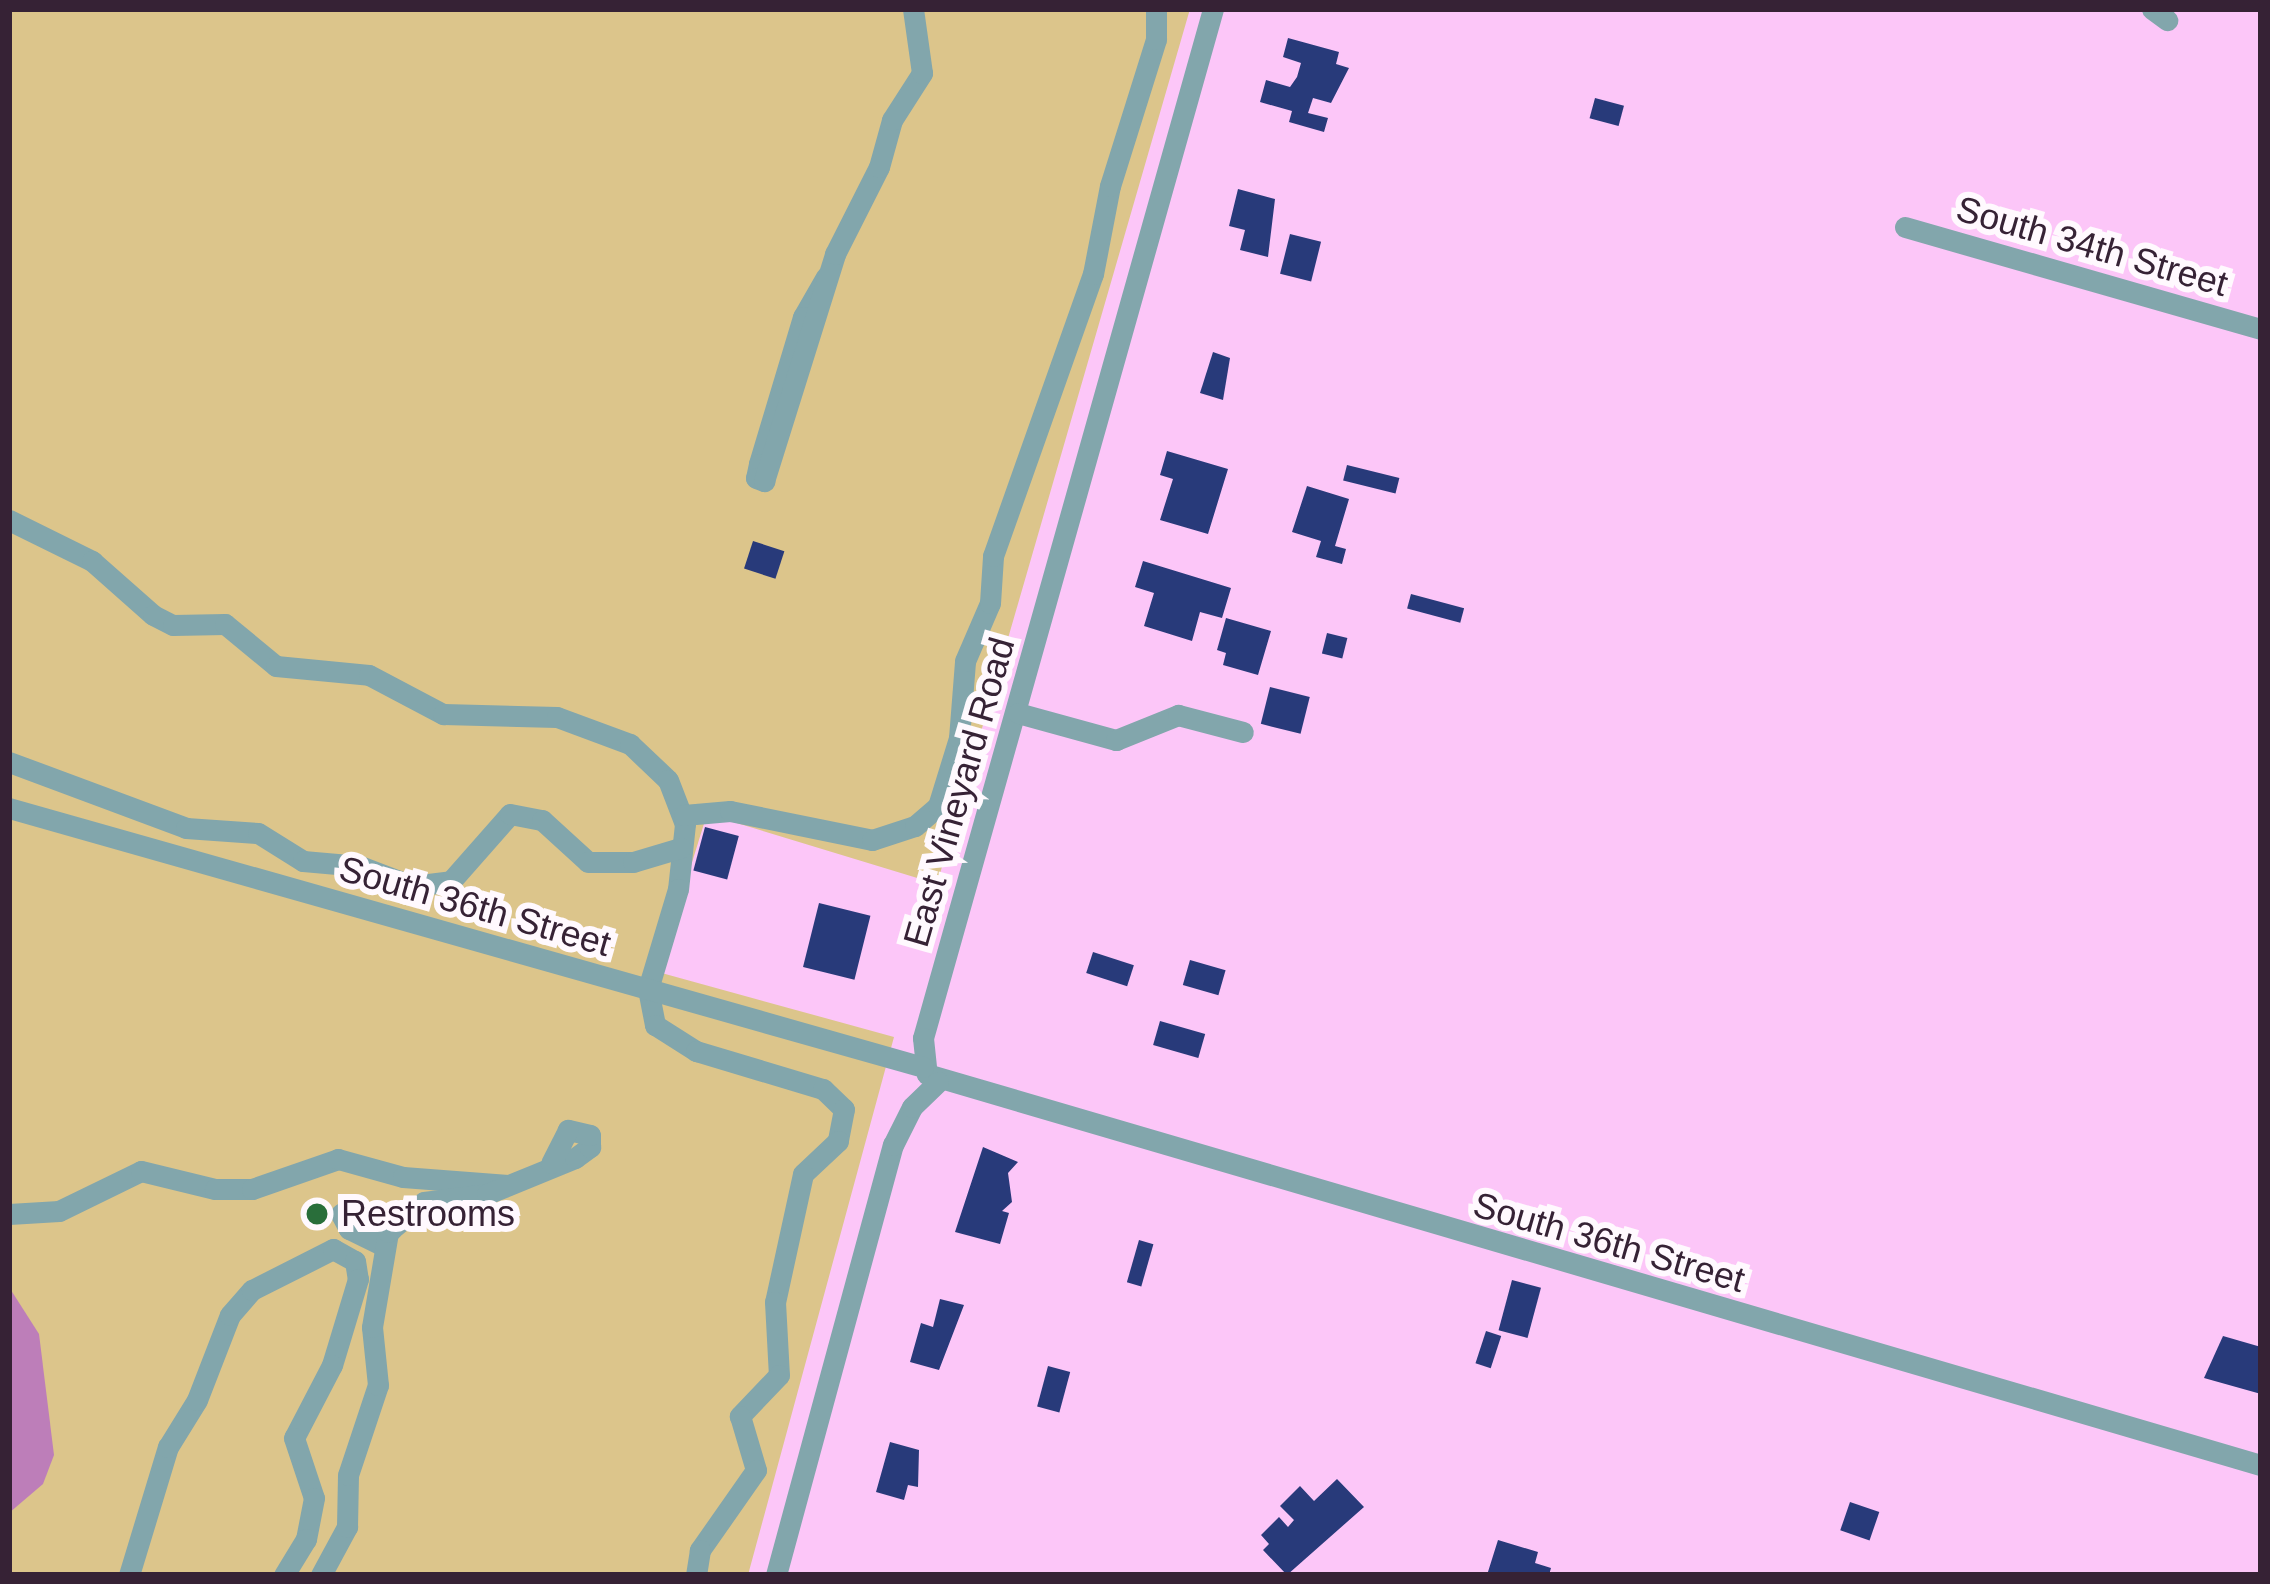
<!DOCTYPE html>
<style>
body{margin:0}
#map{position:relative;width:2270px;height:1584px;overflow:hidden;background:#fcc6f8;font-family:Arial,sans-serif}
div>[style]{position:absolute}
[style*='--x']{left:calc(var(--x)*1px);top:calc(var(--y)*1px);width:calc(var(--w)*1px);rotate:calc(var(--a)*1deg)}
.green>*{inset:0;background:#dcc58b}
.water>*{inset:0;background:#bd7eb9}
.building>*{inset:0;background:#283a7a;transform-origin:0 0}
.minor>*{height:21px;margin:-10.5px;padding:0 10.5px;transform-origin:10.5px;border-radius:10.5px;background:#82a6ac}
.dots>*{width:33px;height:33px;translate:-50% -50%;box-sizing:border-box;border:6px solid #fff9fe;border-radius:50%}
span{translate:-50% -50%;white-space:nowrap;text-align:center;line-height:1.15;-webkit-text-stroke:12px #fff9fe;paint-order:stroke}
.street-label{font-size:36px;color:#362235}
.poi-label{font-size:36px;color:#362235}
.left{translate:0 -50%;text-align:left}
.frame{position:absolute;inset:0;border:12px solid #362235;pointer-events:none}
</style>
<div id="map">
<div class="green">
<div style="clip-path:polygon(9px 9px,1190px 9px,937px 884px,707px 814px,658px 972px,894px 1037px,748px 1575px,9px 1575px)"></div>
</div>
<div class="water">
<div style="clip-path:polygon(9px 1287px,39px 1334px,54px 1455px,43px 1484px,9px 1513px)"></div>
</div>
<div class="building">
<div style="clip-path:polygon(1288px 38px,1339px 52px,1336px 64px,1349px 68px,1331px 103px,1313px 98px,1308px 113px,1328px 118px,1324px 132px,1289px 122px,1292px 111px,1260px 102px,1266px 80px,1290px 87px,1297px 77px,1301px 63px,1283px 57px)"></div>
<div style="left:1595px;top:98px;width:30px;height:21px;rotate:15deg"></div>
<div style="clip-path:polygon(1238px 189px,1275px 199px,1268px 257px,1240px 250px,1245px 230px,1229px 226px)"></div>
<div style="left:1290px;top:234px;width:32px;height:41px;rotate:14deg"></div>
<div style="clip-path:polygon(1213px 352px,1230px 358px,1223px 400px,1200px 393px)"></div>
<div style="clip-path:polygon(1167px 451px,1228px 469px,1208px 534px,1160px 520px,1173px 479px,1160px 475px)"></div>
<div style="left:1347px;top:465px;width:54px;height:16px;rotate:14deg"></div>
<div style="clip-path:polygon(1307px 486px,1349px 499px,1335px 546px,1346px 549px,1342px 564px,1316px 557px,1321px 541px,1292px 532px)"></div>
<div style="left:753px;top:541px;width:33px;height:29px;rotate:18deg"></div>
<div style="clip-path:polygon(1143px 561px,1231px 588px,1222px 618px,1200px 612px,1192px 641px,1144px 626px,1154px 593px,1135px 587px)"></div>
<div style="left:1411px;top:594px;width:55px;height:15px;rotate:15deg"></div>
<div style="clip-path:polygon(1226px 618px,1271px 631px,1258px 675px,1223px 665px,1226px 653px,1217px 650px)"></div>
<div style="left:1327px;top:633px;width:21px;height:21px;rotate:14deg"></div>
<div style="left:1270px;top:687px;width:41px;height:38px;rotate:14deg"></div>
<div style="left:705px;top:827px;width:35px;height:45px;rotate:15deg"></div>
<div style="left:819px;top:903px;width:53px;height:66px;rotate:14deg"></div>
<div style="left:1093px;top:952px;width:43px;height:22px;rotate:18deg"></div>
<div style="left:1190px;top:960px;width:37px;height:26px;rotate:16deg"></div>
<div style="left:1160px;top:1021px;width:47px;height:25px;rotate:16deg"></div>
<div style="clip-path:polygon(983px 1147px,1018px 1162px,1008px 1173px,1012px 1202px,1002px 1211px,1009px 1213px,1000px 1244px,955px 1232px)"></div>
<div style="left:310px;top:1201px;width:24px;height:20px;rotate:22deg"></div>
<div style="left:1139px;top:1240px;width:15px;height:44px;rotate:16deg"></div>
<div style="left:1512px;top:1280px;width:30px;height:52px;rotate:15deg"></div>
<div style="clip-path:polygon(940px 1299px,964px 1305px,939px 1370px,910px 1362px,921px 1323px,933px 1327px)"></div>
<div style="left:1486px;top:1331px;width:16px;height:34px;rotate:18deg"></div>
<div style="clip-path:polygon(2223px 1336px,2261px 1347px,2261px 1394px,2204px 1378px)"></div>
<div style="left:1048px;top:1366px;width:23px;height:42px;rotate:15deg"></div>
<div style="clip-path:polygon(890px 1442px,919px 1450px,918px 1487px,908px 1485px,904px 1500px,876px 1492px)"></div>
<div style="clip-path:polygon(1337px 1479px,1364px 1507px,1287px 1575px,1263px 1550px,1269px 1544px,1261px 1535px,1279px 1517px,1288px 1527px,1294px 1520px,1280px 1506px,1300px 1486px,1314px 1501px)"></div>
<div style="left:1850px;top:1502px;width:31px;height:30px;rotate:19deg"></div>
<div style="clip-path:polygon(1498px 1540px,1538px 1552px,1535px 1563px,1551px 1568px,1549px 1575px,1487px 1575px)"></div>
</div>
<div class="minor">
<div style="--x:1213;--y:9;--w:1069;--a:105.74"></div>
<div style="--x:923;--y:1038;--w:36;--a:84"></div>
<div style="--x:927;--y:1074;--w:1390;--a:16.34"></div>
<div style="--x:2152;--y:9;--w:19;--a:36"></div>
<div style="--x:1905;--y:227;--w:370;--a:16"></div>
<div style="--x:826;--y:277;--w:46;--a:119.9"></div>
<div style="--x:803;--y:317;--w:153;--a:106.7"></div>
<div style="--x:759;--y:464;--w:14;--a:102"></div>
<div style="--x:756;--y:478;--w:9;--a:21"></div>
<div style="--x:764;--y:481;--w:238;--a:-72.6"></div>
<div style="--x:835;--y:254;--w:97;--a:-63.2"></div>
<div style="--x:879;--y:167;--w:49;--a:-74.5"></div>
<div style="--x:892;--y:120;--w:56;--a:-57.4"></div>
<div style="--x:922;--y:73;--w:65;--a:-98"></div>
<div style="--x:9;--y:520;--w:93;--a:26.3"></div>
<div style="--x:92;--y:561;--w:81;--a:41.5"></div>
<div style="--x:153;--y:615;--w:22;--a:27"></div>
<div style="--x:173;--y:625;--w:52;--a:-1.1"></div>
<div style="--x:225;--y:624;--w:66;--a:39.5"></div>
<div style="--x:276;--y:666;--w:93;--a:5.5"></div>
<div style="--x:369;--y:675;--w:84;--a:27.8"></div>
<div style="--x:443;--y:714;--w:114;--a:1.5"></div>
<div style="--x:557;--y:717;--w:78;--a:20.3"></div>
<div style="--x:630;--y:744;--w:52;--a:43.5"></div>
<div style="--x:668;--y:780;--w:47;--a:68.9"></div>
<div style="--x:685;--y:824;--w:65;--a:96.1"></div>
<div style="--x:678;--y:889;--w:104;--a:106.7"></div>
<div style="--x:648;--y:989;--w:37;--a:79"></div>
<div style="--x:655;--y:1025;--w:49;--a:32.4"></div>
<div style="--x:696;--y:1051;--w:133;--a:16.7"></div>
<div style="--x:823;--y:1089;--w:29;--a:44"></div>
<div style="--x:844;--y:1109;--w:33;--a:101"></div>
<div style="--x:838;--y:1141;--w:48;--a:136.7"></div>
<div style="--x:803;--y:1174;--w:131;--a:102.3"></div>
<div style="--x:775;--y:1302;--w:73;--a:86.9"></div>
<div style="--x:779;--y:1375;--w:57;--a:133.6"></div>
<div style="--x:740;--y:1416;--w:56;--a:73.5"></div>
<div style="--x:756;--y:1470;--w:98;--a:125"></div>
<div style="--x:700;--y:1550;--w:25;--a:99"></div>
<div style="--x:1018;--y:713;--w:102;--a:15.4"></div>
<div style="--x:1116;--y:740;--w:67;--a:-22"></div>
<div style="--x:1178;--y:715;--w:67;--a:14.7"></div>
<div style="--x:9;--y:762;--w:189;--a:20.4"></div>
<div style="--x:186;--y:828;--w:72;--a:4"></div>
<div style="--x:258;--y:833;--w:53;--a:31.9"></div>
<div style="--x:303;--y:861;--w:57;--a:5"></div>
<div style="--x:360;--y:866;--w:56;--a:21"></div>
<div style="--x:412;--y:886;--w:39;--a:-7"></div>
<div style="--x:451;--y:881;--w:89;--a:-48.6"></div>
<div style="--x:510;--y:814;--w:33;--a:11"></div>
<div style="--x:542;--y:820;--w:62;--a:42.4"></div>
<div style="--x:588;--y:862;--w:45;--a:0"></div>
<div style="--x:633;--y:862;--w:49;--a:-16.6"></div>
<div style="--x:9;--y:808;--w:950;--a:15.82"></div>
<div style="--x:684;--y:815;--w:46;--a:-5"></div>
<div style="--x:730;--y:811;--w:145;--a:11.5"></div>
<div style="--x:872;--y:840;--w:45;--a:-18"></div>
<div style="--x:915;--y:826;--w:30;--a:-41"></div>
<div style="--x:938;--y:806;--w:71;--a:-72.8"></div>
<div style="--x:959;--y:738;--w:77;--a:-85.5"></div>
<div style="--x:965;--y:661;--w:63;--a:-66.7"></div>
<div style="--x:990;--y:603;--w:47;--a:-86.3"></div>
<div style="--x:993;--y:556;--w:299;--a:-70.5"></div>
<div style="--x:1093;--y:274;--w:90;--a:-79.1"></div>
<div style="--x:1110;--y:186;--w:154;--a:-72.6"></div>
<div style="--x:1156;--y:39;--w:30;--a:-90"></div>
<div style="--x:9;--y:1214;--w:50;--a:-3.4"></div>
<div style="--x:59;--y:1211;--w:91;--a:-26"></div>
<div style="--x:141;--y:1171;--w:76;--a:13.7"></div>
<div style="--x:215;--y:1189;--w:37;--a:0"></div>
<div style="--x:252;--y:1189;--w:91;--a:-19.2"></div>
<div style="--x:338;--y:1159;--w:67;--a:15.5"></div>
<div style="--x:403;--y:1177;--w:105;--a:4.4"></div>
<div style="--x:382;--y:1245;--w:37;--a:-154"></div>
<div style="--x:349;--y:1229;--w:17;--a:-118"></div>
<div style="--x:341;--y:1214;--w:14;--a:-34"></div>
<div style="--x:353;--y:1206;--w:45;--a:32.3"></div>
<div style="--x:129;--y:1575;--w:134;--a:-73.1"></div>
<div style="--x:168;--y:1447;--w:55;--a:-58.3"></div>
<div style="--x:197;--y:1400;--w:91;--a:-68.8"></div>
<div style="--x:230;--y:1315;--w:33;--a:-49"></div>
<div style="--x:252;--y:1290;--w:91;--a:-26.8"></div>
<div style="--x:333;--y:1249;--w:25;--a:29"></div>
<div style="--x:355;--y:1261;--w:18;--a:81"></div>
<div style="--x:358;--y:1279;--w:90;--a:106.8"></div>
<div style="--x:332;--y:1365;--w:82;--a:117.5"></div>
<div style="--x:294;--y:1438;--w:63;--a:71.6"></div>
<div style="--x:314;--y:1498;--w:42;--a:101"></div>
<div style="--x:306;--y:1539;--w:42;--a:121.4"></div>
<div style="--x:321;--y:1575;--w:55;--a:-61.6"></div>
<div style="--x:347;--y:1527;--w:52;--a:-88.9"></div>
<div style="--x:348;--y:1475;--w:95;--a:-71.6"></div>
<div style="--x:378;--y:1385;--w:58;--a:-95.9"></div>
<div style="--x:372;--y:1327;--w:96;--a:-80.4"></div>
<div style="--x:388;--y:1232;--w:47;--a:-39.8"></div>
<div style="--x:424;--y:1202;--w:64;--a:-7.2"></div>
<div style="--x:487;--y:1194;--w:95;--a:-22.2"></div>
<div style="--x:575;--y:1158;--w:19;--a:-36"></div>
<div style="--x:590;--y:1147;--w:12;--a:-90"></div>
<div style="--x:590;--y:1135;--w:23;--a:-167"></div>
<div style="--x:568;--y:1130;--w:37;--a:117"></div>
<div style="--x:776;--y:1575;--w:446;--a:-74.8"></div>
<div style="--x:893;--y:1145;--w:42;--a:-63.4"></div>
<div style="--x:912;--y:1107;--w:36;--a:-44"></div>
</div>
<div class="dots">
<div style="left:317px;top:1214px;background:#296e3a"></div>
</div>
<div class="street-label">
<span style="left:2092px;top:246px;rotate:16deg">South 34th Street</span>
<span style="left:959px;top:792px;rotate:-74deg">East Vineyard Road</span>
<span style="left:475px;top:906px;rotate:16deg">South 36th Street</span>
<span style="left:1609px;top:1242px;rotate:16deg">South 36th Street</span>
</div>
<div class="poi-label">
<span class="left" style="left:341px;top:1214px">Restrooms</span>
</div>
<div class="frame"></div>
</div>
